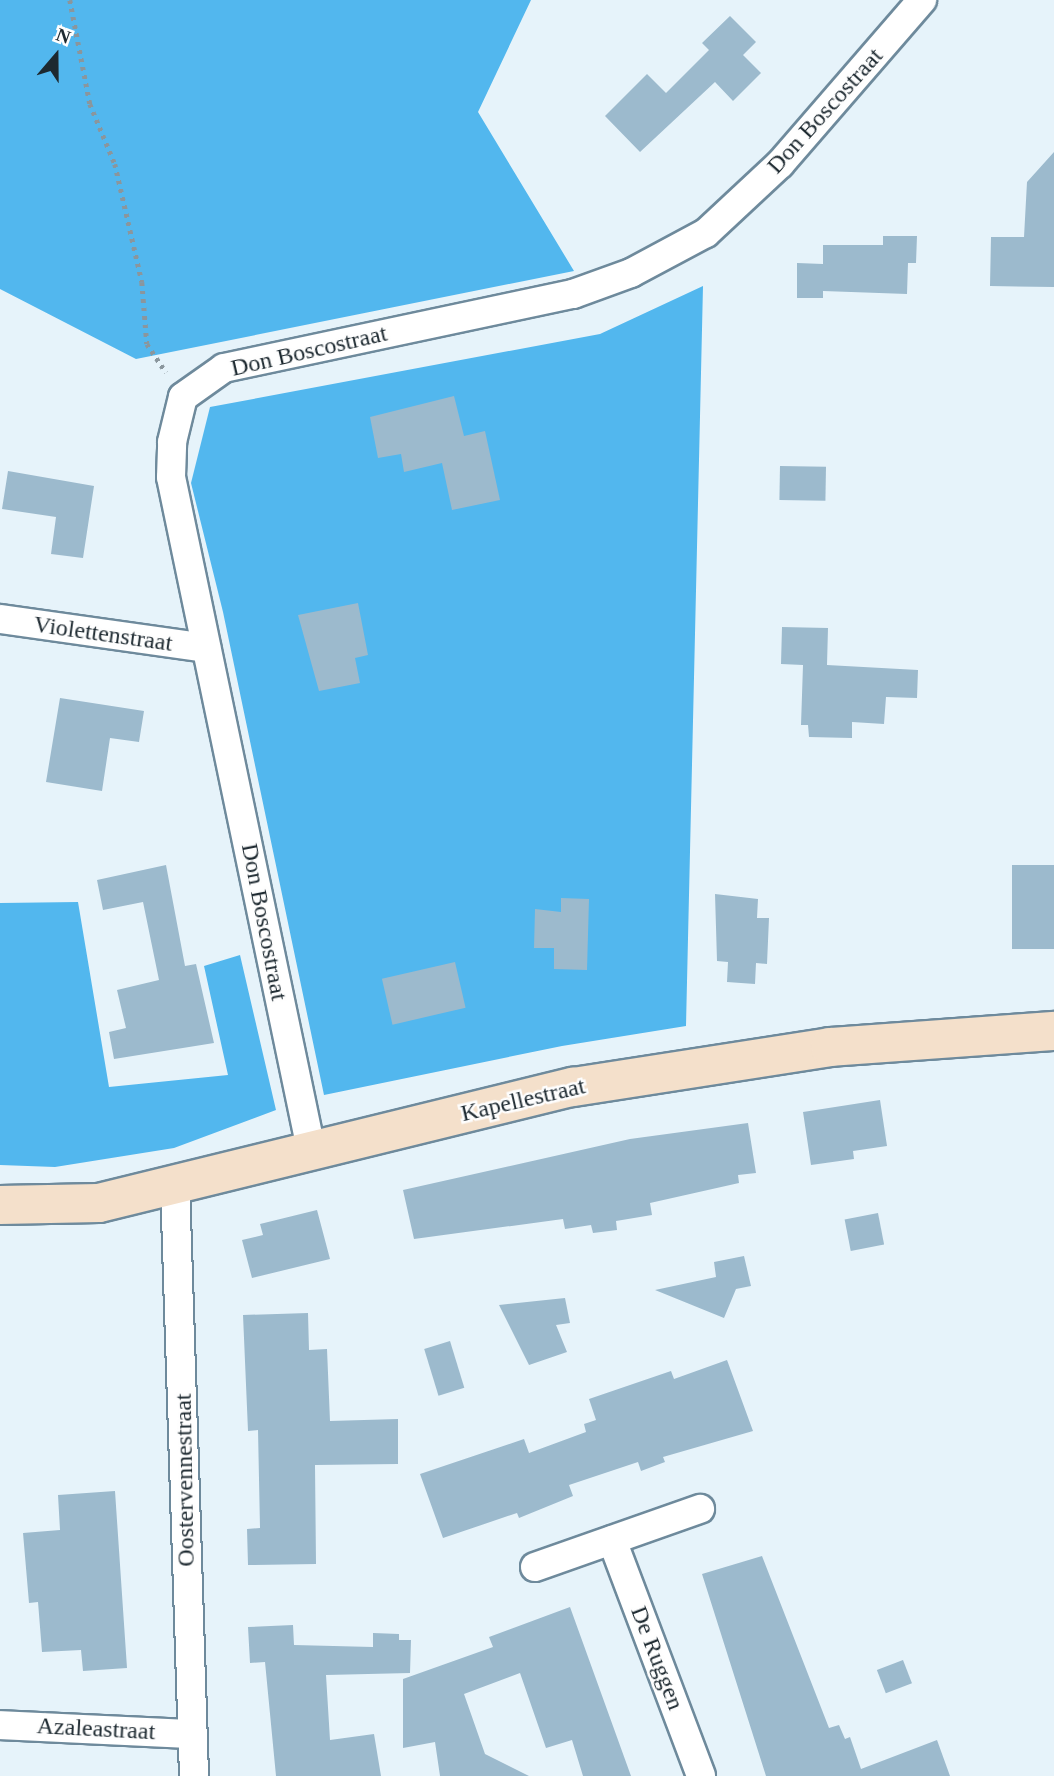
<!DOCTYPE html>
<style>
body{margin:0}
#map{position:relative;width:1054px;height:1776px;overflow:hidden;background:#e6f3fa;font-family:Georgia,serif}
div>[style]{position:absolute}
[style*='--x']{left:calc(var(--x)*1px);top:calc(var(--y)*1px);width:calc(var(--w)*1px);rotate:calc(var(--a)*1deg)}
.forest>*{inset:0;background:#52b7ee}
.building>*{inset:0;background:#9cbacd;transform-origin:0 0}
.path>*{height:4.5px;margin-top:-2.25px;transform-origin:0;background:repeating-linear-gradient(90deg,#8a969d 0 3.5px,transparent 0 8.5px)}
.roads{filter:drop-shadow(2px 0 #6e8a9c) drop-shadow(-2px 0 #6e8a9c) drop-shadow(0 2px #6e8a9c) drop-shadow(0 -2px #6e8a9c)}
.street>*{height:28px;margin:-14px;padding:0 14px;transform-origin:14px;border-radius:14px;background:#fff}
.secondary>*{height:38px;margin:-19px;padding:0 19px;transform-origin:19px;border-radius:19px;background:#f4e0cb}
span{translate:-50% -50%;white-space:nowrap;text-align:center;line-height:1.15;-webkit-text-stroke:5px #fefefe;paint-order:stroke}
.street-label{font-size:24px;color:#1d2930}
.north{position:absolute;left:21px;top:21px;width:70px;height:70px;-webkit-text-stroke:5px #fefefe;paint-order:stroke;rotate:20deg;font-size:19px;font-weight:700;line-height:28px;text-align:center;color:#1d2930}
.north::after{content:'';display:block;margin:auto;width:24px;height:32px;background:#1d2930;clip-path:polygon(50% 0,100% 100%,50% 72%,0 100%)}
</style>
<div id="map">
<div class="forest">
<div style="clip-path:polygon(0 0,531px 0,478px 112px,574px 271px,136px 359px,0 289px)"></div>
<div style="clip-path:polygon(703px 286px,686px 1026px,562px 1046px,324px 1095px,223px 612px,191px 483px,210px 407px,600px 334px)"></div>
<div style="clip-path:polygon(78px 902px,109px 1087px,228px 1075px,204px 966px,240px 955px,276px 1110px,174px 1148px,55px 1167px,0 1165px,0 903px)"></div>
</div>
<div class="building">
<div style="clip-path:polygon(730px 16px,756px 42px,743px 55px,761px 73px,733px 101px,715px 82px,640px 152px,605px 116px,647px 74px,666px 93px,709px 50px,702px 43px)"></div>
<div style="clip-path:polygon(1054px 152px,1054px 287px,990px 286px,991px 237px,1024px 237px,1027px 182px)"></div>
<div style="clip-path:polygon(883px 236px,917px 236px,916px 263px,908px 263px,907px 294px,823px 291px,823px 298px,797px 298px,797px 263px,823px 264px,823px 245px,883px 245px)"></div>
<div style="clip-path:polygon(454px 396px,464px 436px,485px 431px,500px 500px,452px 510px,442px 463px,404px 472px,401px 454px,378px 458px,370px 417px)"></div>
<div style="left:780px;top:466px;width:46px;height:34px;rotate:1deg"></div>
<div style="clip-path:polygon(8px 471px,94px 486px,83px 558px,51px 554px,56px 517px,2px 509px)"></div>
<div style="clip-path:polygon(358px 603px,368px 655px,355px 658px,360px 683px,319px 691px,298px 615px)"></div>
<div style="clip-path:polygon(782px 627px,828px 628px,827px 665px,918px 670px,917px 698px,886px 697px,884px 724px,852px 722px,852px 738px,809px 737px,808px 725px,801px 725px,803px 665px,781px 664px)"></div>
<div style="clip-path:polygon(60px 698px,144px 711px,139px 742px,110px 738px,102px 791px,46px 782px)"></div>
<div style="clip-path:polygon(166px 865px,185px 966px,196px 964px,214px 1043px,114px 1059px,109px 1032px,126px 1028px,117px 990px,159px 980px,143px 902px,103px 910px,97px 880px)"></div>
<div style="left:1054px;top:865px;width:84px;height:42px;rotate:90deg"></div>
<div style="clip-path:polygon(715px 894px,758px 899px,757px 918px,769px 918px,767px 964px,756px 963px,755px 984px,727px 982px,728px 962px,717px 961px)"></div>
<div style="clip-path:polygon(561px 898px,589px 899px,587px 970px,554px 969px,554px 948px,534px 948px,535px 909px,561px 912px)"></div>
<div style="left:455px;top:962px;width:47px;height:75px;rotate:77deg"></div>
<div style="clip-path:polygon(880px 1100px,887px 1146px,853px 1151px,854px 1159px,811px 1165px,803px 1112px)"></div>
<div style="clip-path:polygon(748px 1123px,756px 1173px,738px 1175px,739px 1183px,650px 1203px,652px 1215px,616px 1221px,617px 1230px,593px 1233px,591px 1225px,565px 1229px,563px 1219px,414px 1239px,403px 1190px,630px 1139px)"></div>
<div style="clip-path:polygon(317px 1210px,330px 1259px,252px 1278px,242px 1240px,263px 1235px,260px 1224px)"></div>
<div style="left:878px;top:1213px;width:32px;height:34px;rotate:79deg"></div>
<div style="clip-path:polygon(744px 1256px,751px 1286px,736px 1289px,724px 1318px,655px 1290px,716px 1277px,714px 1262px)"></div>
<div style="clip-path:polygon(565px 1298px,570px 1323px,556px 1325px,567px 1352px,529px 1365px,499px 1305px)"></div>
<div style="clip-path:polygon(308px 1313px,309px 1350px,327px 1349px,330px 1421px,398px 1419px,398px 1464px,315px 1465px,316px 1564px,248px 1565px,247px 1529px,260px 1528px,258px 1430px,248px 1431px,243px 1315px)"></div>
<div style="left:450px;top:1341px;width:49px;height:27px;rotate:73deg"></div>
<div style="clip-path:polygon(727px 1360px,753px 1431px,663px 1457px,665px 1462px,641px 1471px,638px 1462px,569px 1485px,573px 1496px,519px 1518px,517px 1513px,443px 1538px,420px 1474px,524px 1439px,529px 1453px,586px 1432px,584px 1424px,596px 1420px,589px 1399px,671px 1371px,674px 1379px)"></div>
<div style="clip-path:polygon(115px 1491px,127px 1668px,83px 1671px,81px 1650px,42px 1652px,38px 1602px,29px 1603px,23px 1533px,60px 1530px,58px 1495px)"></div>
<div style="clip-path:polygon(762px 1556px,829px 1728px,839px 1725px,845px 1739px,850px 1737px,861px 1769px,937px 1740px,950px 1776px,766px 1776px,702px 1574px)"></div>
<div style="clip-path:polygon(570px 1607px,631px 1776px,583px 1776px,572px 1740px,546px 1748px,520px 1673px,464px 1694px,485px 1754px,529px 1776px,440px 1776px,435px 1742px,403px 1748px,403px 1679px,493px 1647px,489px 1637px)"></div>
<div style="clip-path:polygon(293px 1625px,294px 1645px,373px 1647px,373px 1633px,399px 1634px,399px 1640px,411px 1640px,410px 1673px,326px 1675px,330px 1740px,374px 1734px,381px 1776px,276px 1776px,265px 1662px,250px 1663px,248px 1627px)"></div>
<div style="left:903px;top:1660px;width:25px;height:28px;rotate:69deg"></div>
</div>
<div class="path">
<div style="--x:70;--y:0;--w:106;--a:79.1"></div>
<div style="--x:90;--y:104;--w:65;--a:67.4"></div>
<div style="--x:115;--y:164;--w:121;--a:77.1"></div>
<div style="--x:142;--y:282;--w:62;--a:85.4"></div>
<div style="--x:147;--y:344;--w:34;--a:56"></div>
</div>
<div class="roads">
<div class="street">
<div style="--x:0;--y:619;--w:208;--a:8"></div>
<div style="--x:311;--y:1149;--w:686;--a:-101.77"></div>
<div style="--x:171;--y:477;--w:35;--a:-88"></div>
<div style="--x:172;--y:442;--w:46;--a:-76.3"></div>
<div style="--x:183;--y:397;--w:50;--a:-35.3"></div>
<div style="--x:224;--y:368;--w:357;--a:-12"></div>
<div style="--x:573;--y:294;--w:62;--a:-19.9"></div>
<div style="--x:631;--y:273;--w:85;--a:-28.1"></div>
<div style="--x:706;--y:233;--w:101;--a:-43"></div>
<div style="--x:780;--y:164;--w:217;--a:-49.1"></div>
<div style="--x:175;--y:1184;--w:592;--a:88.16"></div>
<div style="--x:612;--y:1540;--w:252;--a:69.3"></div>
<div style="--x:535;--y:1567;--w:175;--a:-19.4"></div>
<div style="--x:0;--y:1725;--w:191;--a:2.7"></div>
</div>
<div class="secondary">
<div style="--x:0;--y:1205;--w:99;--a:-1.2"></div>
<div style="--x:99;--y:1203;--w:488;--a:-13.8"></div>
<div style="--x:573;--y:1087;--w:260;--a:-8.8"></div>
<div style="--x:830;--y:1047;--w:225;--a:-4.1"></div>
</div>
</div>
<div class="street-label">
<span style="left:825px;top:111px;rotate:-48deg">Don Boscostraat</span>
<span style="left:309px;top:351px;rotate:-13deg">Don Boscostraat</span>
<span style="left:103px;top:634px;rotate:8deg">Violettenstraat</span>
<span style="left:264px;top:922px;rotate:79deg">Don Boscostraat</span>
<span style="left:523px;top:1100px;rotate:-13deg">Kapellestraat</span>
<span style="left:185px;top:1480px;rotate:-91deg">Oostervennestraat</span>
<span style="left:657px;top:1658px;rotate:69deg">De Ruggen</span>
<span style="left:96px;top:1729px;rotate:3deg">Azaleastraat</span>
</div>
<div class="north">N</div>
</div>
